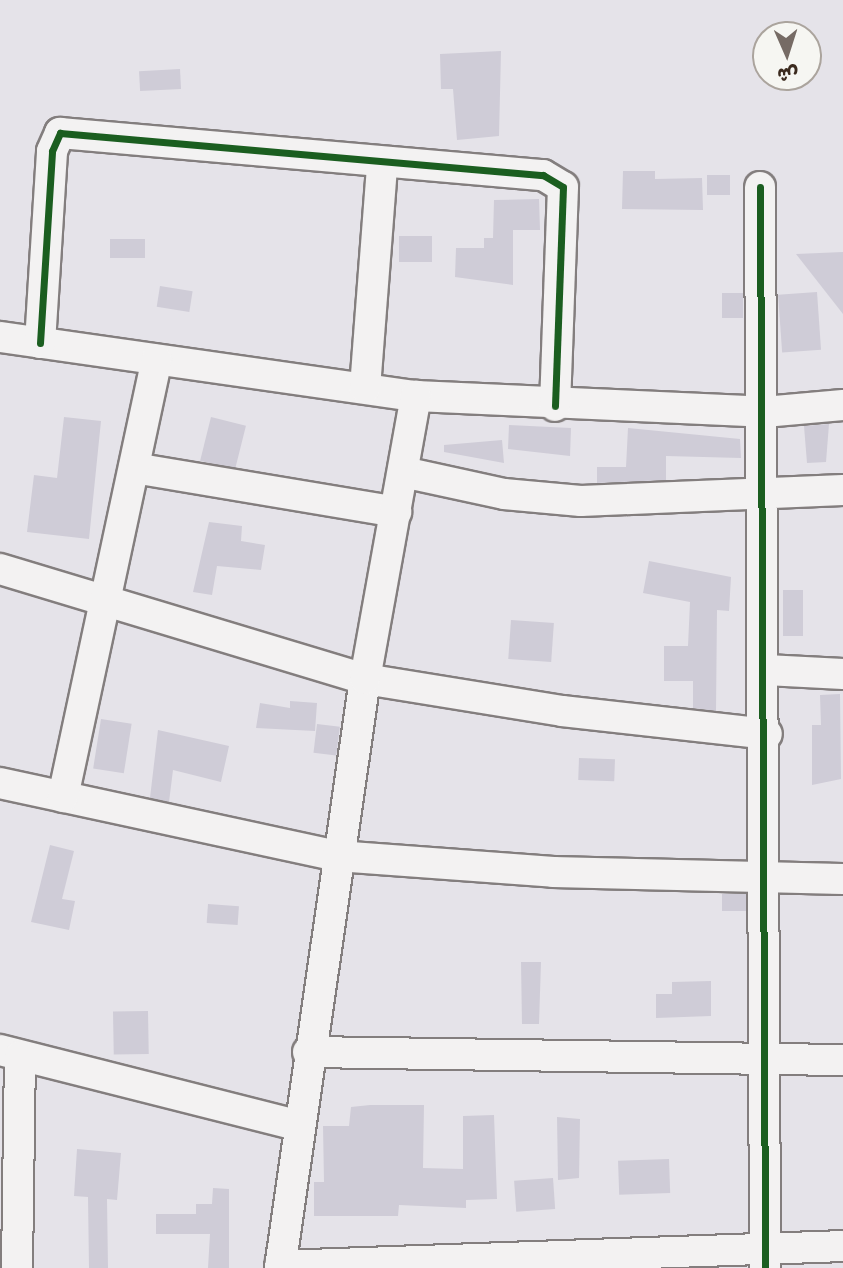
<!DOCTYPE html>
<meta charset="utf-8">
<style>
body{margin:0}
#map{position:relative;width:843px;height:1268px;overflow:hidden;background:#e5e3e9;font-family:Delius,"Playpen Sans Arabic",sans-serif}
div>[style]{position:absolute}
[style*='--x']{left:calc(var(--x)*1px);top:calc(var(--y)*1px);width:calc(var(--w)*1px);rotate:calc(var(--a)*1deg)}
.building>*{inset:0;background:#cfccd7;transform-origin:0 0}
.roads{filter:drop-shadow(2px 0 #837e7e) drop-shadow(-2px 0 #837e7e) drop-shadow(0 2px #837e7e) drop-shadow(0 -2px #837e7e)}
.minor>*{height:30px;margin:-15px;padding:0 15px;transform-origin:15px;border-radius:15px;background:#f3f2f2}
.cycleway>*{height:7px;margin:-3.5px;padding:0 3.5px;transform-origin:3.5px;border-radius:3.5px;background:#1b5e20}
span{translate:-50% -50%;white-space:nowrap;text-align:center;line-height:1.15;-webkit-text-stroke:6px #f6f6f2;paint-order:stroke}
.north{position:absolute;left:752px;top:21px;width:70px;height:70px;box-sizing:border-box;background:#f6f6f2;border:2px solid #aba49d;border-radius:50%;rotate:177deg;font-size:19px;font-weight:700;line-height:28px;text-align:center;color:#3b2a1e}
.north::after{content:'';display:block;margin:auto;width:24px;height:32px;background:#766b65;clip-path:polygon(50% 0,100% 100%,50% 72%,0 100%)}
</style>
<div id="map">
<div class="building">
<div style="clip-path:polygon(501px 51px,499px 136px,457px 140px,453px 89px,441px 89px,440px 54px)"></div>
<div style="left:180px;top:69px;width:20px;height:41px;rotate:87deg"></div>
<div style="clip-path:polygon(623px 171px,655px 171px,655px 179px,702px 178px,703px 210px,622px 209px)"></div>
<div style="left:707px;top:175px;width:23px;height:20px"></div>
<div style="clip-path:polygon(539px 199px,540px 230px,513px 230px,513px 285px,455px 277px,456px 248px,484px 248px,484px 238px,493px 238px,494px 200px)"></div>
<div style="left:399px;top:236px;width:33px;height:26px"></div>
<div style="left:110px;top:239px;width:35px;height:19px"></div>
<div style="clip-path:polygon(843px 252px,843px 314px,796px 254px)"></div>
<div style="left:160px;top:286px;width:33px;height:21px;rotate:9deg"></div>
<div style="left:817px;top:292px;width:58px;height:39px;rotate:86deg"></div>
<div style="left:743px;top:293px;width:25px;height:21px;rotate:90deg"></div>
<div style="clip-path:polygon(64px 417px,101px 421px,89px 539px,27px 532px,34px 475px,57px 478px)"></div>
<div style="left:211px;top:417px;width:36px;height:45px;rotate:14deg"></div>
<div style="clip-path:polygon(829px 424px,826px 462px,807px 463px,804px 426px)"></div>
<div style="clip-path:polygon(509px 425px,571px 428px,570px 456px,508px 449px)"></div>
<div style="clip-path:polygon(628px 428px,740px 439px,741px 458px,666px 456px,666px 480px,597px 483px,597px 467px,626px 467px)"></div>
<div style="clip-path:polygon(502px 440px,504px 463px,444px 452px,444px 445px)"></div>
<div style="clip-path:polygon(209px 522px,242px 526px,241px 541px,265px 545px,261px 570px,217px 566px,212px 595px,193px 592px)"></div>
<div style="clip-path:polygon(649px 561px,731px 577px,729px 611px,717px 610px,716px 711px,693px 708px,693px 681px,664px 681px,664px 646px,688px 646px,690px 602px,643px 593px)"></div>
<div style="left:803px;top:590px;width:46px;height:20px;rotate:90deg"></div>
<div style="left:511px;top:620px;width:43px;height:39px;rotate:4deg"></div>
<div style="clip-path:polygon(840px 694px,841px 779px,812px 785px,812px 725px,821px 725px,820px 695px)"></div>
<div style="clip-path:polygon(290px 701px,317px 703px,315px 731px,256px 728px,260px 703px,290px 708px)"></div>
<div style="left:101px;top:719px;width:31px;height:50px;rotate:9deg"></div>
<div style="left:317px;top:724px;width:23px;height:29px;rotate:7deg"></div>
<div style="clip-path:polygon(158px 730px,229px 746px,221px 782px,173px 770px,169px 802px,150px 798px)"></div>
<div style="left:579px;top:758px;width:36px;height:22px;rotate:2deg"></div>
<div style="clip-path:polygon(50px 845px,74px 851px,62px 899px,75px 901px,69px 930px,31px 922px)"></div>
<div style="left:722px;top:894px;width:24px;height:17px"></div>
<div style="left:208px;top:904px;width:31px;height:19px;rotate:4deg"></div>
<div style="clip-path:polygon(521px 962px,541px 962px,539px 1024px,522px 1024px)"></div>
<div style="clip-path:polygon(711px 981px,711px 1016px,656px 1018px,656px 994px,672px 994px,672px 982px)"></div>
<div style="left:148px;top:1011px;width:43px;height:35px;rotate:89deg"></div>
<div style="clip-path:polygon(370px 1105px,424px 1105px,423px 1168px,463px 1169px,463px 1116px,494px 1115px,497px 1199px,466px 1200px,466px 1208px,399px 1205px,398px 1216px,314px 1216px,314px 1182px,324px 1182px,323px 1126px,349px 1126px,351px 1107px)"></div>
<div style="clip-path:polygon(557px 1117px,580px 1119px,579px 1178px,558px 1180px)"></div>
<div style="clip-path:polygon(77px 1149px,121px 1153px,117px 1200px,107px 1199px,108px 1268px,89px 1268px,88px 1197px,74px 1196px)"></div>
<div style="left:669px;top:1159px;width:34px;height:51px;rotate:88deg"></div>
<div style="left:553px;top:1178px;width:31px;height:39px;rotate:86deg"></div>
<div style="clip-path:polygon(213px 1188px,229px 1189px,229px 1268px,208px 1268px,210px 1234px,156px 1234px,156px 1214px,196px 1214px,196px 1204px,212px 1204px)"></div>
</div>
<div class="roads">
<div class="minor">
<div style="--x:760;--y:187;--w:1081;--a:89.73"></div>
<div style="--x:0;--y:337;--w:420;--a:8.1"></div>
<div style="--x:416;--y:396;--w:348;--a:2.6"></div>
<div style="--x:764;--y:412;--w:79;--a:-5.1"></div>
<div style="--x:40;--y:343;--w:192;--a:-86.4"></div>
<div style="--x:52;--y:151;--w:20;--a:-66"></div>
<div style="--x:60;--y:133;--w:485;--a:5"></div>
<div style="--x:543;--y:175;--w:23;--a:31"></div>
<div style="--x:563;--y:187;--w:219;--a:92.1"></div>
<div style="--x:365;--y:388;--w:224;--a:-85.6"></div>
<div style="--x:134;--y:468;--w:266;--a:9.5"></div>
<div style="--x:403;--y:472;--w:103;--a:12.3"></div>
<div style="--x:504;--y:494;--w:77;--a:5.2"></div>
<div style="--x:581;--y:501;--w:262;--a:-2.4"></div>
<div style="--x:0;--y:569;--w:381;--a:16.8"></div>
<div style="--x:365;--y:679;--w:200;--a:9.2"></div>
<div style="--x:562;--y:711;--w:206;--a:6.4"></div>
<div style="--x:766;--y:670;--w:77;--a:3"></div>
<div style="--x:0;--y:783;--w:345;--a:12.2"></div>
<div style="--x:337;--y:856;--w:217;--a:4.2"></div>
<div style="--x:553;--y:872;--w:290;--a:1.4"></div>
<div style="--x:63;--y:797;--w:447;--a:-77.9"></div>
<div style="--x:0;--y:1050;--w:306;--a:14.2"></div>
<div style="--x:308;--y:1052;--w:535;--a:0.86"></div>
<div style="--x:280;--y:1266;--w:563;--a:-2.03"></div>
<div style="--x:17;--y:1268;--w:212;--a:-89.2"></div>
<div style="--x:280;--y:1268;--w:595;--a:-81.79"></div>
<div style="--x:365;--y:679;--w:288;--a:-79.8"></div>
</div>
</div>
<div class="cycleway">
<div style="--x:760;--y:187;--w:1081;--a:89.73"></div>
<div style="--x:40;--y:343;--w:192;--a:-86.4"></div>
<div style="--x:52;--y:151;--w:20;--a:-66"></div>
<div style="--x:60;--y:133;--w:485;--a:5"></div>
<div style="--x:543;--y:175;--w:23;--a:31"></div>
<div style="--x:563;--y:187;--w:219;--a:92.1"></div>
</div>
<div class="north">ش</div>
</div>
